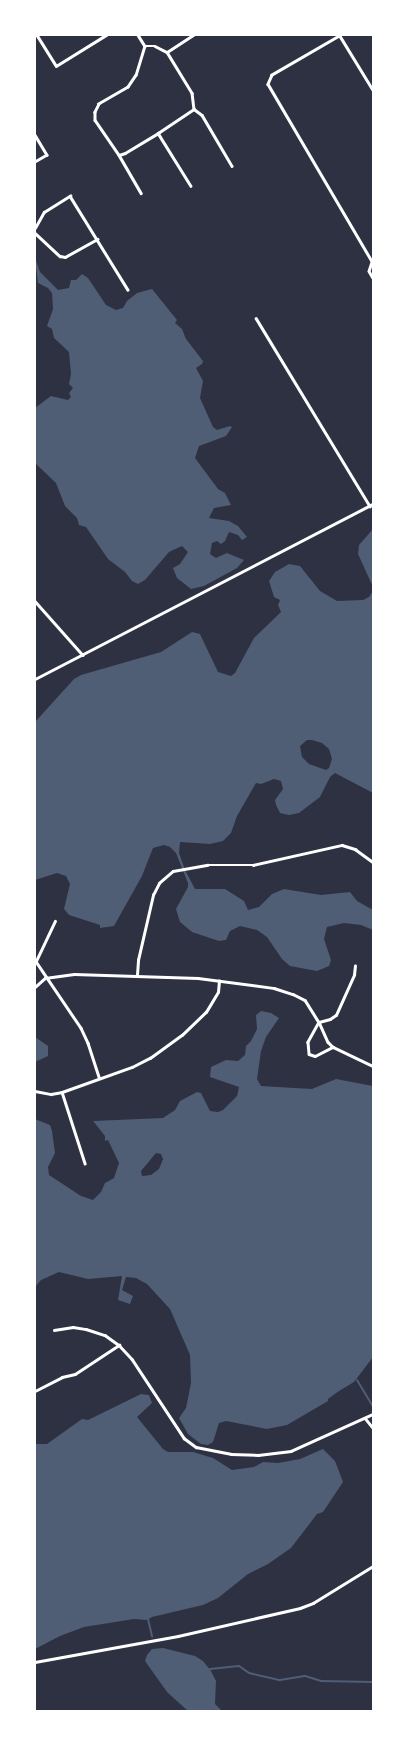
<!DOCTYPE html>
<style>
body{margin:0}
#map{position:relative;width:408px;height:1746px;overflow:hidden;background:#2d3142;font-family:"Libre Baskerville",serif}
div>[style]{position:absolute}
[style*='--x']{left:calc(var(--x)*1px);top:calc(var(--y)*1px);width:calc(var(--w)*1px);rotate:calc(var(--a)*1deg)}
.water>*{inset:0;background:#4f5d75}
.stream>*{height:2px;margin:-1px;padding:0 1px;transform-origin:1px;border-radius:1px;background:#4f5d75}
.minor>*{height:2.5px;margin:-1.25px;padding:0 1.25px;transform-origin:1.25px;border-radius:1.25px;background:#fff}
span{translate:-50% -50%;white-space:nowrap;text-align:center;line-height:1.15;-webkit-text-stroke:5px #fff;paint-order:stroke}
.frame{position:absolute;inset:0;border:36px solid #fff;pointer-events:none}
</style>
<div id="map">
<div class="water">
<div style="clip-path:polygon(35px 258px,40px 272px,58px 290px,69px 288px,71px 280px,76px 280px,82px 274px,88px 278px,106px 305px,116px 310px,123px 308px,127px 301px,137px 293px,152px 289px,177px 320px,175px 323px,182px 329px,186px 339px,203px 361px,202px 364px,196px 368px,203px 381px,200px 398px,213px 427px,217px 430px,230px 426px,232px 427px,226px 436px,199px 446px,195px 458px,218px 489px,225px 493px,231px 505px,214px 508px,209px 518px,229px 521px,238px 526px,247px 537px,242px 540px,238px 535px,229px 532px,225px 541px,221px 544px,217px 541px,212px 543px,210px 554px,216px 558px,227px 553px,244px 560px,237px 568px,204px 586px,191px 589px,177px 578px,173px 568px,180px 564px,188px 552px,182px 546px,169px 552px,145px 580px,138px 584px,132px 581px,125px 572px,108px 559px,86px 527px,79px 525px,77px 518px,65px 506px,56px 483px,35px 463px,35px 408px,51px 396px,68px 400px,71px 397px,69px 393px,73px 388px,69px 384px,71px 374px,69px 352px,54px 338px,52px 329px,47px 326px,53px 309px,52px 293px,48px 288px,38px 283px)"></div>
<div style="clip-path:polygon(373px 529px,373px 587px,358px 554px,359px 545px)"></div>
<div style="clip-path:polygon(evenodd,289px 564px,300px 566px,320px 591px,337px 601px,363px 600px,369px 597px,373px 591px,373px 793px,335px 773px,330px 777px,320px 797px,299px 813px,289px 815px,280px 813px,276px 805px,275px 800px,283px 789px,281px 781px,274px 779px,261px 784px,256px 783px,237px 816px,231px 833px,223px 841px,210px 844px,180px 842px,179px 853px,185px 870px,195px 889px,225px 889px,244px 901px,248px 910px,259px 907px,272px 894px,284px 889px,321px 895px,350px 892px,357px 901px,373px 910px,373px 930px,361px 925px,344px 923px,327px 927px,324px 939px,331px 960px,329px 966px,317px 971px,290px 966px,282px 959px,267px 937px,257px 930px,240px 926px,230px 931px,226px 940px,219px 941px,192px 932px,180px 922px,176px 909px,188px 887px,188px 883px,176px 853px,170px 847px,164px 845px,153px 848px,142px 876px,114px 926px,100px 928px,100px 925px,69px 915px,64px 909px,70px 884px,66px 876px,57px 873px,35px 880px,35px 722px,74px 679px,81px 675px,161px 652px,192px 632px,200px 634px,218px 672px,231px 676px,235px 673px,254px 638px,281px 612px,278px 605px,280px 600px,274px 597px,269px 581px,275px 572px,289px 564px,312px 740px,322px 743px,329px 749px,332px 759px,329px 768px,326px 770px,309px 764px,302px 757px,300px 746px,307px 740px,312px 740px)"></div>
<div style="clip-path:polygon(evenodd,261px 1011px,271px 1013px,279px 1018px,266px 1037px,261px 1051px,257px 1079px,261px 1086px,312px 1089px,336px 1079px,373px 1086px,373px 1357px,354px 1382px,339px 1391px,328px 1399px,328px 1401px,287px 1425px,267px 1429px,226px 1421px,219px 1423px,213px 1442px,208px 1445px,201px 1444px,188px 1434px,179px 1418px,186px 1408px,191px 1383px,190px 1355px,170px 1309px,147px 1284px,136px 1278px,126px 1277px,122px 1290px,133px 1296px,130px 1304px,118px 1300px,122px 1276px,88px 1279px,59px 1272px,41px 1280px,35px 1287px,35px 1119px,50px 1125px,52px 1131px,55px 1153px,48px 1167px,49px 1175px,81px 1196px,93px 1200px,101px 1192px,105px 1183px,114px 1178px,119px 1163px,108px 1140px,105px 1141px,105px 1136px,93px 1121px,163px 1118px,175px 1110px,180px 1101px,197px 1092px,201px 1093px,210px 1111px,218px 1112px,223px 1110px,237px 1096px,239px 1087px,210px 1077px,211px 1067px,226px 1060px,238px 1061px,245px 1055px,246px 1046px,251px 1041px,257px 1029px,256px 1015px,261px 1011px,156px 1153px,161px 1154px,163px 1159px,159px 1169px,151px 1175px,142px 1176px,141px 1171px,156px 1153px)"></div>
<div style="clip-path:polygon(35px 1037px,48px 1046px,48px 1056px,35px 1062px)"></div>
<div style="clip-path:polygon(141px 1394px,149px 1395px,152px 1403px,137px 1417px,163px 1449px,168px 1452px,193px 1452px,213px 1458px,232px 1470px,254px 1467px,263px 1462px,278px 1463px,300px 1459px,323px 1449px,335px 1461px,343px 1482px,323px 1512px,317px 1514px,291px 1548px,268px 1564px,248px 1574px,218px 1598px,203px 1605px,152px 1617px,147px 1620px,134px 1619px,84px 1627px,60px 1636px,35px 1649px,35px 1444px,47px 1444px,82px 1419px,88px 1420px)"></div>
<div style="clip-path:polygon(163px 1648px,195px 1656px,203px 1661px,211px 1671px,216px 1681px,215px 1704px,222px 1711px,188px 1711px,167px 1692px,145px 1661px,147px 1655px,152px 1649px)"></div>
</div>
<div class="stream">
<div style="--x:357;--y:1380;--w:31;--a:59"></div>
<div style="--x:148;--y:1619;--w:18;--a:77"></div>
<div style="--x:210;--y:1669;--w:29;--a:-6"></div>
<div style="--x:239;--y:1666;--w:12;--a:35"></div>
<div style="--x:249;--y:1673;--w:32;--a:13"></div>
<div style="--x:280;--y:1680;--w:25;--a:-9"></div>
<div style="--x:305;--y:1676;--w:17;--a:17"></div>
<div style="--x:321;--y:1681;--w:52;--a:1.1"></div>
</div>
<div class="minor">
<div style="--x:37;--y:35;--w:36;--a:58"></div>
<div style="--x:56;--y:66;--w:59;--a:-31.8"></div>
<div style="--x:138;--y:35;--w:13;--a:58"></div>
<div style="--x:341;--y:35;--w:80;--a:149.9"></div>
<div style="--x:272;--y:75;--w:10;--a:114"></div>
<div style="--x:268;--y:84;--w:208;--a:59.6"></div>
<div style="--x:340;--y:36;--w:63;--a:58.6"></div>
<div style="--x:145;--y:46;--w:30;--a:107"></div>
<div style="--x:136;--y:75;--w:14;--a:124"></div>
<div style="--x:128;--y:87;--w:34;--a:150"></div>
<div style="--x:99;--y:104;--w:9;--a:117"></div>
<div style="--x:95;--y:112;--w:8;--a:90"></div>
<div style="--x:95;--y:120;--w:42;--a:55.6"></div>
<div style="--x:119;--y:155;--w:6;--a:-18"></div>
<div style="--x:125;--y:153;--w:39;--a:-31"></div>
<div style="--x:158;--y:133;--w:43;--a:-33.7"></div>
<div style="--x:145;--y:46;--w:10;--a:0"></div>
<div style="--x:155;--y:46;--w:13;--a:27"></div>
<div style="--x:167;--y:52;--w:48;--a:58.6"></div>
<div style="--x:192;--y:93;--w:16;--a:83"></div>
<div style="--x:167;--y:52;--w:31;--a:-33"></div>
<div style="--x:194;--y:109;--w:10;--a:37"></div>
<div style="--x:202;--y:115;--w:59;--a:59.5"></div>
<div style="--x:158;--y:133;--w:62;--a:58.1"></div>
<div style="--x:35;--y:135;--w:23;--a:59"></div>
<div style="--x:47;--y:155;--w:14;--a:150"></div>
<div style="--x:119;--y:155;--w:44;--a:59.9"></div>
<div style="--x:35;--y:228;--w:18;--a:-61"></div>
<div style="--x:44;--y:212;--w:31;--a:-32"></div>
<div style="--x:70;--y:196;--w:110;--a:58.3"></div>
<div style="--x:35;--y:233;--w:34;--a:43"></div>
<div style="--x:60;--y:256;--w:5;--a:11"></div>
<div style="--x:65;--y:257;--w:37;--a:-29"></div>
<div style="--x:372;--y:262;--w:9;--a:108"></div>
<div style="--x:369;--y:271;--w:8;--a:60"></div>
<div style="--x:256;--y:318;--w:220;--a:58.8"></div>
<div style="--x:35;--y:601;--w:72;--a:48.4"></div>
<div style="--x:35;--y:679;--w:381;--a:-27.4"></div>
<div style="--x:35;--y:960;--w:82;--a:55.9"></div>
<div style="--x:81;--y:1028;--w:17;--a:65"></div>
<div style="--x:88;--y:1043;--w:36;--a:72"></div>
<div style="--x:36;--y:961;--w:44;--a:-64.6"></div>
<div style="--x:137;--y:975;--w:15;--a:-86"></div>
<div style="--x:138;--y:960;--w:67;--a:-77"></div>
<div style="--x:153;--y:895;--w:13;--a:-63"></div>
<div style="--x:159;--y:883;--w:18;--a:-41"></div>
<div style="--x:173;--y:871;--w:35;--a:-10"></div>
<div style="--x:207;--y:865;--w:46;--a:0"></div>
<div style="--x:253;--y:865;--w:91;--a:-12.7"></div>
<div style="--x:342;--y:845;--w:14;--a:17"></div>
<div style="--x:355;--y:849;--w:22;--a:36"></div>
<div style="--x:35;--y:987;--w:13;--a:-42"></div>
<div style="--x:45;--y:978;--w:29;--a:-8"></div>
<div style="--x:74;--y:974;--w:124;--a:1.8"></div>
<div style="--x:198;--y:978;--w:77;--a:7.5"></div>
<div style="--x:274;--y:988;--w:20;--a:18"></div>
<div style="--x:293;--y:994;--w:13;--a:27"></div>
<div style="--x:305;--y:1000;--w:26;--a:58"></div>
<div style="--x:319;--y:1022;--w:22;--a:66"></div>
<div style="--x:328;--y:1042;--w:7;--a:45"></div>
<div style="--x:333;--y:1047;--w:44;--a:25.4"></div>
<div style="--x:319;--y:1022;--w:11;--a:-15"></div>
<div style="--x:330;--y:1019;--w:7;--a:-34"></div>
<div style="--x:336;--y:1015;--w:44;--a:-65.8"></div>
<div style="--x:354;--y:975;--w:9;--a:-84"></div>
<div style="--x:319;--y:1022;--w:23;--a:119"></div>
<div style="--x:308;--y:1042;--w:12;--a:85"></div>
<div style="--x:309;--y:1054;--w:6;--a:18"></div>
<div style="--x:315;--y:1056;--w:20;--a:-27"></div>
<div style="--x:35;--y:1091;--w:16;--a:11"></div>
<div style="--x:51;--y:1094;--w:11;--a:-10"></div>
<div style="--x:62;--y:1092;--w:74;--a:-19.7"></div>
<div style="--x:132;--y:1067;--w:20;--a:-27"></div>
<div style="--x:150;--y:1058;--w:39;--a:-36"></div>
<div style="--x:182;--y:1035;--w:33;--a:-44"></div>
<div style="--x:206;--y:1012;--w:23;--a:-59"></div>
<div style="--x:218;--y:992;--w:11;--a:-85"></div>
<div style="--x:62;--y:1092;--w:75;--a:72.1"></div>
<div style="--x:54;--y:1330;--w:19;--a:-9"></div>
<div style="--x:73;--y:1327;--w:13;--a:9"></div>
<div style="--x:86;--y:1329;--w:20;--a:18"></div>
<div style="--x:105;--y:1335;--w:17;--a:36"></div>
<div style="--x:119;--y:1345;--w:19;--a:47"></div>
<div style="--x:132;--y:1359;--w:95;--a:56.6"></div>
<div style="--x:184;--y:1438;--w:15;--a:37"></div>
<div style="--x:196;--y:1447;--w:36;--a:11"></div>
<div style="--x:231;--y:1454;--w:27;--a:2"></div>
<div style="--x:258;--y:1455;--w:33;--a:-7"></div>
<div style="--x:291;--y:1451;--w:90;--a:-24.3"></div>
<div style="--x:35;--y:1391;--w:30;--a:-27"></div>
<div style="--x:62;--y:1377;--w:13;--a:-13"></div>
<div style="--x:75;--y:1374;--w:53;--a:-33.4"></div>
<div style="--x:365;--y:1418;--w:13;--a:51"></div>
<div style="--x:35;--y:1662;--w:145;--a:-10.3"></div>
<div style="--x:178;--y:1636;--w:125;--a:-12.9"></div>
<div style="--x:300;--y:1608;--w:14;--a:-21"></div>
<div style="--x:313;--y:1603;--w:70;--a:-31.7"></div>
</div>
<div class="frame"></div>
</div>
